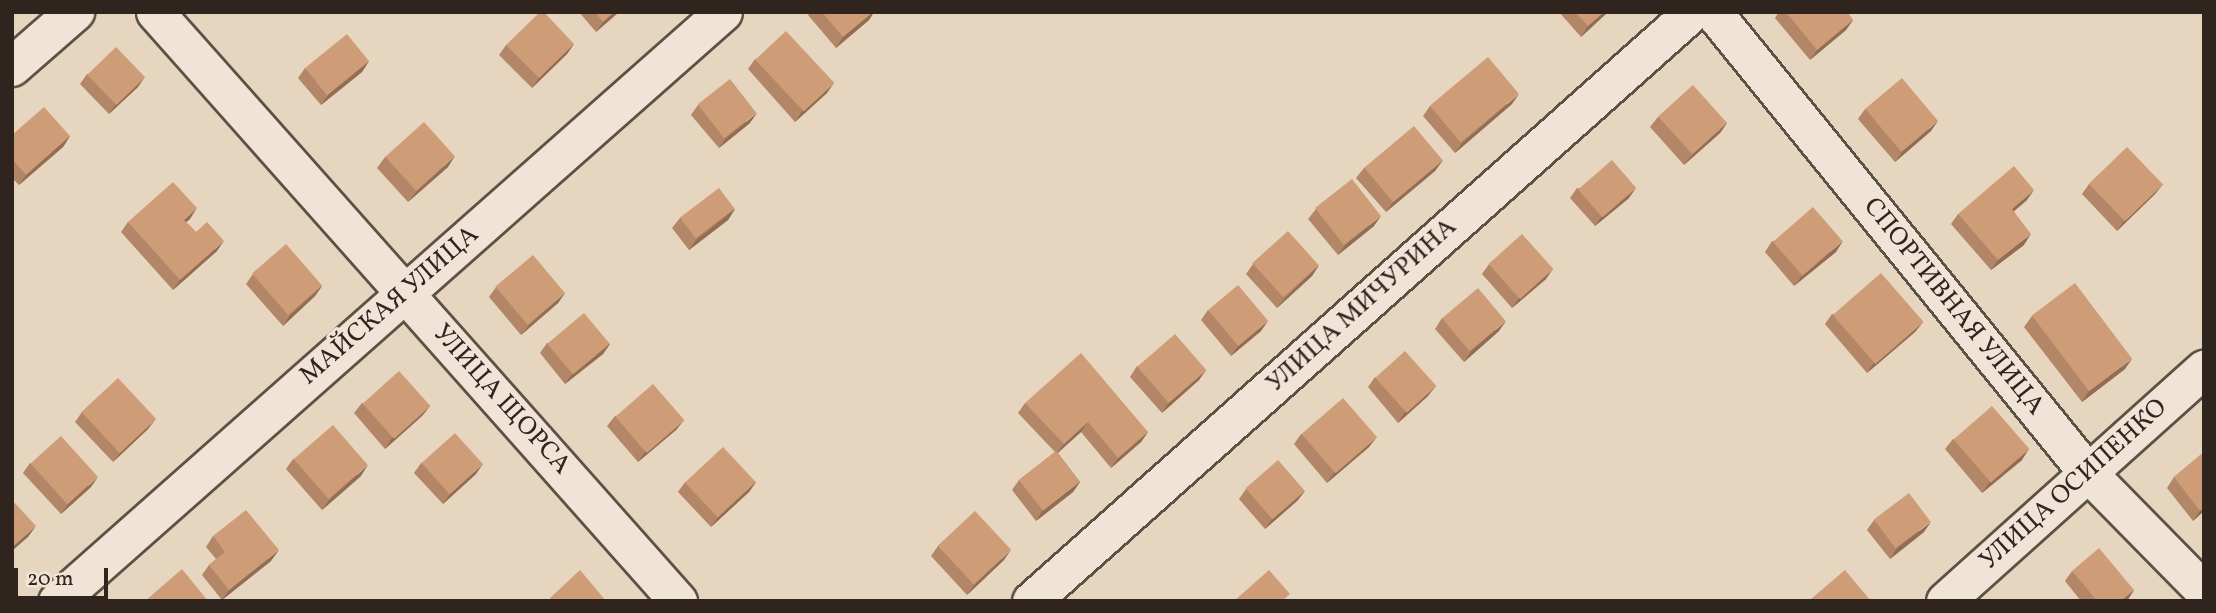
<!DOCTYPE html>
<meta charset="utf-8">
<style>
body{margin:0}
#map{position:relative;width:2216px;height:613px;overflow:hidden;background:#e6d6bf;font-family:Vollkorn,serif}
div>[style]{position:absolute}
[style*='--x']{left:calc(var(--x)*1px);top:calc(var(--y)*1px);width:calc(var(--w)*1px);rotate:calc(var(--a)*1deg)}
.roads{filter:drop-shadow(2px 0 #5d5146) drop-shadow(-2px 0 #5d5146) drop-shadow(0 2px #5d5146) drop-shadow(0 -2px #5d5146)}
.minor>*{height:37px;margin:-18.5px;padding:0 18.5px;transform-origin:18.5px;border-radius:18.5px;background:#efe4d5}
.secondary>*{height:38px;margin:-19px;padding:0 19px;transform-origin:19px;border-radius:19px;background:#efe4d5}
.wall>*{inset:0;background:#b28667}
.shaded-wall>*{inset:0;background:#916d54}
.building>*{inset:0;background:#cf9c78;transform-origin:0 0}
span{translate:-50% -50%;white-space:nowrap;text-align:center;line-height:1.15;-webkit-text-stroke:6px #efe4d5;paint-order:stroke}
.street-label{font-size:26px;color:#2f251e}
.frame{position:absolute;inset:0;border:14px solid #2f251e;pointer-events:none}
.scale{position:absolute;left:14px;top:568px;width:94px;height:32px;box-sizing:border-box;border:4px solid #2f251e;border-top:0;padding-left:9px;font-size:21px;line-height:24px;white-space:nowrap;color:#2f251e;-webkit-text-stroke:5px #efe4d5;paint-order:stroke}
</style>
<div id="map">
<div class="roads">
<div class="minor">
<div style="--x:155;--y:12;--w:788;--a:48.4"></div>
<div style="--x:1713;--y:12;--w:593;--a:50.89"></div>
<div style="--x:2087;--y:472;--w:167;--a:45.5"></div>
<div style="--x:57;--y:601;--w:889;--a:-41.49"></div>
<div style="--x:1031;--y:601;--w:885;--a:-41.7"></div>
<div style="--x:1945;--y:601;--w:348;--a:-41.9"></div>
</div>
<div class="secondary">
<div style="--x:12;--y:67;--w:84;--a:-41.1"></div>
</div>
</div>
<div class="wall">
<div style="clip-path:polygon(579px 12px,619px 12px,596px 32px)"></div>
<div style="clip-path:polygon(810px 12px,874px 12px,869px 20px,836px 48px,808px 15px)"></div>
<div style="clip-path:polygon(1559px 12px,1608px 12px,1581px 37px)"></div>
<div style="clip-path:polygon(1779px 12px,1847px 12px,1853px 20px,1846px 30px,1810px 60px,1775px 18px)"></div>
<div style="clip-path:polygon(574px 44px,567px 54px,532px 88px,499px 55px,506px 45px)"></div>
<div style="clip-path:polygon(755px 59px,827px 93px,795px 122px,748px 69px)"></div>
<div style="clip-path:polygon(369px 61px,362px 72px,321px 105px,298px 78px,305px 68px)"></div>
<div style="clip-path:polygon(87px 74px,138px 87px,109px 114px,80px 84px)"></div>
<div style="clip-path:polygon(1512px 104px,1455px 153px,1423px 116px,1430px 106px)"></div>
<div style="clip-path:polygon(698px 105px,750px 123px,719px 148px,691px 115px)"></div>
<div style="clip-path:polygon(1865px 109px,1931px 131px,1895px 162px,1858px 119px)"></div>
<div style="clip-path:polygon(1658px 117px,1727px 123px,1720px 133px,1684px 165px,1650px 127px)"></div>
<div style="clip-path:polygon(12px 135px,70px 136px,63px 147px,19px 185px,12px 178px)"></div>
<div style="clip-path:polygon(385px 157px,448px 167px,408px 202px,377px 168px)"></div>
<div style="clip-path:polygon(1443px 160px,1435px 171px,1386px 212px,1356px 178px,1364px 168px)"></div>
<div style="clip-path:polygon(2089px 184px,2163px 184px,2155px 194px,2117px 231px,2082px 194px)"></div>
<div style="clip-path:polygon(1577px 188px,1629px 198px,1595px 226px,1570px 198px)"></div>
<div style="clip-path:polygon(2027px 200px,2014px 211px,2024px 245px,1991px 270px,1951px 224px,1958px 214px)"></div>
<div style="clip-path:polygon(735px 209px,728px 220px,689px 250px,672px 228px,680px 218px)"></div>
<div style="clip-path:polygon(1316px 209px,1374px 226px,1338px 255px,1308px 219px)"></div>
<div style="clip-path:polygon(190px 219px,186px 222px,196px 232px,217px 251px,173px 290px,121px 232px,128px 222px)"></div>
<div style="clip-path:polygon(1772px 241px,1836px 252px,1794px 286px,1765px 252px)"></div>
<div style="clip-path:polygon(1253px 264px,1319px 265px,1312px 276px,1277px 308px,1246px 274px)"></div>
<div style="clip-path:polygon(1489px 264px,1546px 279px,1512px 308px,1482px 274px)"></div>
<div style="clip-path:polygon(253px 274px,322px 286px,315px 296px,283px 326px,246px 284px)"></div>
<div style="clip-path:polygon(496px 287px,565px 293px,558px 303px,521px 335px,489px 297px)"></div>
<div style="clip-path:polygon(1208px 310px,1261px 331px,1231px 356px,1201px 320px)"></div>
<div style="clip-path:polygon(1832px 314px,1923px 322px,1915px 332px,1867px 373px,1825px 324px)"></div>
<div style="clip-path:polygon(2032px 316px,2125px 369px,2082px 402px,2024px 327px)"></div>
<div style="clip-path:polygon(1442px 318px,1499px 331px,1464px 362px,1435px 329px)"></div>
<div style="clip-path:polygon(547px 343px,610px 344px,603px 354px,565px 384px,540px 353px)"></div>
<div style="clip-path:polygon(1137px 366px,1206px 370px,1199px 380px,1162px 413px,1130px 377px)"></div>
<div style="clip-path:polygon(1375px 377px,1428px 396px,1398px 423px,1368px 387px)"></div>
<div style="clip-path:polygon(362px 403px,430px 406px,422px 416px,385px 449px,354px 413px)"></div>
<div style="clip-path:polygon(1025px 403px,1148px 432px,1141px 442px,1111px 468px,1081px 432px,1058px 453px,1080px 482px,1073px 492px,1036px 521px,1012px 490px,1019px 480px,1055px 452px,1018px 413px)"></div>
<div style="clip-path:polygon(82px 412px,148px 429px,113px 462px,75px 422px)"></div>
<div style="clip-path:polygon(615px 416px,684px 420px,676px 430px,638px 462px,607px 426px)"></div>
<div style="clip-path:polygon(1301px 434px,1369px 447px,1327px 483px,1294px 444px)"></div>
<div style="clip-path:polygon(1953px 439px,2022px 460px,1982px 493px,1945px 449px)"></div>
<div style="clip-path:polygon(2204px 452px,2204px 511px,2193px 521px,2167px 488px,2174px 477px)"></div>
<div style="clip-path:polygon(293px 459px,361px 476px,322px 510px,286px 469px)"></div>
<div style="clip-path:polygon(30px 463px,91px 487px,61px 514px,23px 473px)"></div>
<div style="clip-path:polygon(421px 463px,476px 474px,443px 504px,414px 473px)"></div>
<div style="clip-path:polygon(685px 482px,756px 482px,749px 492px,711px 527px,678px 492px)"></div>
<div style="clip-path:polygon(1246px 489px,1305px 491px,1297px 501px,1265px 529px,1239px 499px)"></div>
<div style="clip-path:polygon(1874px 520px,1924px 532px,1890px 559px,1867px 530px)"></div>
<div style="clip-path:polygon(213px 536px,271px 561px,222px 600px,202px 575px,209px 565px,216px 559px,206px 547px)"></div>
<div style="clip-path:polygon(938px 546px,1004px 560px,967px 595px,931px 556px)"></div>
<div style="clip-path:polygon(2072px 571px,2134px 590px,2127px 601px,2081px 601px,2065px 581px)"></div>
</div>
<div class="shaded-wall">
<div style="clip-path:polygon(614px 12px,619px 12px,596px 32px,603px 22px)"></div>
<div style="clip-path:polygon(873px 12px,874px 12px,869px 20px,836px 48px,843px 37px)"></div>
<div style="clip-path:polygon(1604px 12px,1608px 12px,1581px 37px,1588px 26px)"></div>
<div style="clip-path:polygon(1853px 20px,1846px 30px,1810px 60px,1817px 50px)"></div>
<div style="clip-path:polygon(574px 44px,567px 54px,532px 88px,539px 78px)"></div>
<div style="clip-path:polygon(369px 61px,362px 72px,321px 105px,328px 95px)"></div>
<div style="clip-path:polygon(145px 77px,138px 87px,109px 114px,116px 104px)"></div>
<div style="clip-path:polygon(834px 83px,827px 93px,795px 122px,802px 111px)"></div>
<div style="clip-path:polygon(1519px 94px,1512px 104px,1455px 153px,1462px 143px)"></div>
<div style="clip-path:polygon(757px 113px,750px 123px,719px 148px,726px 138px)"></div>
<div style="clip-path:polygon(1938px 121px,1931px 131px,1895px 162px,1902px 152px)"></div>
<div style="clip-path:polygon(1727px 123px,1720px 133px,1684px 165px,1692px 155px)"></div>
<div style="clip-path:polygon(70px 136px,63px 147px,19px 185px,26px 175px)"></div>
<div style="clip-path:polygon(455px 156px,448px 167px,408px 202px,416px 192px)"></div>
<div style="clip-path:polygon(1443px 160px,1435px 171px,1386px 212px,1393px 202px)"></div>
<div style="clip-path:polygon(2163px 184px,2155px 194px,2117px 231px,2124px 221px)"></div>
<div style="clip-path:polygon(1636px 188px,1629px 198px,1595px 226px,1602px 216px)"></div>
<div style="clip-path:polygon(2034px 190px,2027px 200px,2005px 219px,2012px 209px)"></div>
<div style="clip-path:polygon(197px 208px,190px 219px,177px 230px,184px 220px)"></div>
<div style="clip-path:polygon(735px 209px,728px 220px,689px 250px,696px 240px)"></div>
<div style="clip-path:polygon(1381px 216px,1374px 226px,1338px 255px,1345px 245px)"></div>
<div style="clip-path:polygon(2031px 234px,2024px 245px,1991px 270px,1998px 260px)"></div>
<div style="clip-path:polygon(224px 241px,217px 251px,173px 290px,180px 280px)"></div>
<div style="clip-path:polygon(1843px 241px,1836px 252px,1794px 286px,1802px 276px)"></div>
<div style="clip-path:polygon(1319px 265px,1312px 276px,1277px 308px,1285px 298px)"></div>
<div style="clip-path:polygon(1553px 269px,1546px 279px,1512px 308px,1519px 298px)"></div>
<div style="clip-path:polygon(322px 286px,315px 296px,283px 326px,290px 315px)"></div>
<div style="clip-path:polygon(565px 293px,558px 303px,521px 335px,529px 325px)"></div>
<div style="clip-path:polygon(1268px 321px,1261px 331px,1231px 356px,1238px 346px)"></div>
<div style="clip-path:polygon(1506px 321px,1499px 331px,1464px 362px,1471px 351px)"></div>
<div style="clip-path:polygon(1923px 322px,1915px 332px,1867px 373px,1874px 363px)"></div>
<div style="clip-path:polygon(610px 344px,603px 354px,565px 384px,572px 374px)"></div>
<div style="clip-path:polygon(2132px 359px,2125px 369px,2082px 402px,2089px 391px)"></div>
<div style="clip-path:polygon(1206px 370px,1199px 380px,1162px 413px,1169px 402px)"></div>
<div style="clip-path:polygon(1436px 386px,1428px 396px,1398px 423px,1405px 412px)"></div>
<div style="clip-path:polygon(430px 406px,422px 416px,385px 449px,392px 438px)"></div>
<div style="clip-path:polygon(156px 419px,148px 429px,113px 462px,121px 452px)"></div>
<div style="clip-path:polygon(684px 420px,676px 430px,638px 462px,645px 452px)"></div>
<div style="clip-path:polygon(1088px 422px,1081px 432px,1056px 454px,1064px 444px)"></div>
<div style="clip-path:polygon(1148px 432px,1141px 442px,1111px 468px,1118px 458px)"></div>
<div style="clip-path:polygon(1377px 437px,1369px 447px,1327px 483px,1334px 473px)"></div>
<div style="clip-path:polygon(2029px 449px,2022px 460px,1982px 493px,1989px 483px)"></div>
<div style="clip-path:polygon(483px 464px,476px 474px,443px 504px,450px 494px)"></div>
<div style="clip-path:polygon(368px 465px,361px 476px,322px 510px,329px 500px)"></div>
<div style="clip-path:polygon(98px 477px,91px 487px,61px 514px,68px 504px)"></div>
<div style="clip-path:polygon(756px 482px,749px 492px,711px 527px,718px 517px)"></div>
<div style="clip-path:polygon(1080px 482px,1073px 492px,1036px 521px,1043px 510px)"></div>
<div style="clip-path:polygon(1305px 491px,1297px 501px,1265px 529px,1272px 519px)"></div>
<div style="clip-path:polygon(2204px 507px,2204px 511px,2193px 521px,2200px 511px)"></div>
<div style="clip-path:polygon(1931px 522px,1924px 532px,1890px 559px,1897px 548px)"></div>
<div style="clip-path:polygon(36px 526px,28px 537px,12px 551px,12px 547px)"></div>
<div style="clip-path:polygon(279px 550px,271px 561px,222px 600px,229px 590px)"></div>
<div style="clip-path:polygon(1011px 550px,1004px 560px,967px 595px,975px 584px)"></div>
<div style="clip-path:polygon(2134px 590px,2127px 601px,2121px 601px)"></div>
</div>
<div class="building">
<div style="clip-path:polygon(540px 12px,544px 12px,574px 44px,539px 78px,506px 45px)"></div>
<div style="clip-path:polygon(595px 12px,614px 12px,603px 22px)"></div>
<div style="clip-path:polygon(822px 12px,873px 12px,843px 37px)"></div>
<div style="clip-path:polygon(1575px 12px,1604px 12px,1588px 26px)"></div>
<div style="clip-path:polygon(1786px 12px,1847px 12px,1853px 20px,1817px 50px)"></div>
<div style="left:786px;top:31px;width:71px;height:42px;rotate:47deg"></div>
<div style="left:347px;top:34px;width:35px;height:54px;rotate:51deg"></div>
<div style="left:116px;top:47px;width:42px;height:40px;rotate:46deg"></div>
<div style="left:1488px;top:57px;width:48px;height:76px;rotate:50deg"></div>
<div style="left:1902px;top:78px;width:56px;height:48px;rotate:50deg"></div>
<div style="left:730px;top:79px;width:43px;height:41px;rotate:52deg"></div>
<div style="left:1693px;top:85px;width:51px;height:47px;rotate:48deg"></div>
<div style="clip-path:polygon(44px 107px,70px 136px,26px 175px,12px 159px,12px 135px)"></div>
<div style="left:424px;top:122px;width:46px;height:52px;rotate:48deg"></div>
<div style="left:1414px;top:126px;width:45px;height:65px;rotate:50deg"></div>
<div style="left:2127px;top:147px;width:52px;height:53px;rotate:46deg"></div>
<div style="left:1612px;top:160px;width:37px;height:45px;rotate:49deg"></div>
<div style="clip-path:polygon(2014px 166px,2034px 190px,2012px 209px,2031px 234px,1998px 260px,1958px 214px)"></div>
<div style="left:1352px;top:179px;width:47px;height:47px;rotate:52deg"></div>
<div style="clip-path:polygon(173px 182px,197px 208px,184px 220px,196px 232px,207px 222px,224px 241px,180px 280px,128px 222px)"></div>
<div style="left:719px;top:188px;width:26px;height:49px;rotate:53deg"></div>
<div style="left:1813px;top:207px;width:45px;height:53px;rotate:49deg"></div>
<div style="left:1288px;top:231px;width:46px;height:48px;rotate:48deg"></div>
<div style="left:1522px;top:234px;width:47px;height:45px;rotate:48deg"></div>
<div style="left:286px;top:244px;width:55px;height:45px;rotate:49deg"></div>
<div style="left:533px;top:255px;width:50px;height:49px;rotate:50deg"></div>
<div style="left:1881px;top:273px;width:65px;height:64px;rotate:49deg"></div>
<div style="left:2075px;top:283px;width:95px;height:54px;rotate:53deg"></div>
<div style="left:1238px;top:285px;width:47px;height:39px;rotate:50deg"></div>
<div style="left:1478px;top:288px;width:43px;height:47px;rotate:50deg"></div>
<div style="left:584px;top:313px;width:40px;height:48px;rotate:50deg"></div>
<div style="left:1175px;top:334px;width:48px;height:50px;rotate:49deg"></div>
<div style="left:1405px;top:351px;width:47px;height:40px;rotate:48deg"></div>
<div style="clip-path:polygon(1081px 353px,1148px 432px,1118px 458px,1088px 422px,1064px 444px,1025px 403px)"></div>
<div style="left:399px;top:371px;width:47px;height:49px;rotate:48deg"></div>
<div style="left:118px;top:378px;width:56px;height:50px;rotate:47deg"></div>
<div style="left:653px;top:384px;width:48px;height:50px;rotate:49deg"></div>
<div style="left:1343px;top:398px;width:52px;height:55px;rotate:49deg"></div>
<div style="left:1992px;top:406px;width:57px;height:51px;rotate:49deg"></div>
<div style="left:333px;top:425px;width:53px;height:52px;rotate:49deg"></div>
<div style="left:455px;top:433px;width:42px;height:45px;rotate:48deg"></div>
<div style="left:61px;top:436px;width:55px;height:41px;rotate:48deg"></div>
<div style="left:723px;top:447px;width:48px;height:52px;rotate:47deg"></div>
<div style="left:1056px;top:451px;width:39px;height:47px;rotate:52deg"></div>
<div style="clip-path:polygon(2204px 452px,2204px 507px,2200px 511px,2174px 477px)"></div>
<div style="left:1278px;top:460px;width:41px;height:43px;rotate:49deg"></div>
<div style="left:1909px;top:493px;width:36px;height:44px;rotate:53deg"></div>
<div style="clip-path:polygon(12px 500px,36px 526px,12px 547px)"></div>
<div style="clip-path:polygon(246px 510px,279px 550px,229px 590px,209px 565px,225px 552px,213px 536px)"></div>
<div style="left:975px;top:511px;width:53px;height:51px;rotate:47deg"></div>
<div style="clip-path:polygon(2099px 548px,2134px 590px,2121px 601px,2097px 601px,2072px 571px)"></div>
<div style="clip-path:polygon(182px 569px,208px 601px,145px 601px)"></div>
<div style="clip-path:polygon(580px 570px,606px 601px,552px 601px,550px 598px)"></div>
<div style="clip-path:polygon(1269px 570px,1290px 594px,1282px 601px,1234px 601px)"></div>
<div style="clip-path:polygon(1845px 570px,1871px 601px,1812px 601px,1811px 599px)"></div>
</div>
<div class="street-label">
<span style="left:390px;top:306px;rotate:-41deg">МАЙСКАЯ УЛИЦА</span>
<span style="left:1362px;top:306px;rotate:-42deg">УЛИЦА МИЧУРИНА</span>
<span style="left:1953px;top:307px;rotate:51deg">СПОРТИВНАЯ УЛИЦА</span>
<span style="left:501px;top:400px;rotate:48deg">УЛИЦА ЩОРСА</span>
<span style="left:2074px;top:485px;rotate:-42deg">УЛИЦА ОСИПЕНКО</span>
</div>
<div class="frame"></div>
<div class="scale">20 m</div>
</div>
